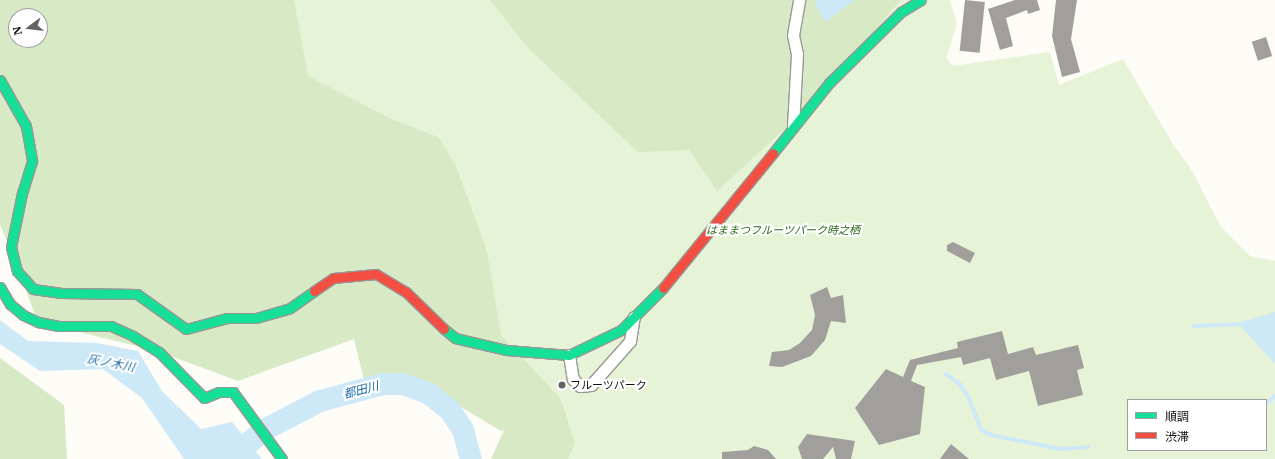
<!DOCTYPE html>
<meta charset="utf-8">
<style>
body{margin:0}
#map{position:relative;width:1275px;height:459px;overflow:hidden;background:#fdfcf7;font-family:"IBM Plex Serif","Noto Sans JP",serif}
div>[style]{position:absolute}
[style*='--x']{left:calc(var(--x)*1px);top:calc(var(--y)*1px);width:calc(var(--w)*1px);rotate:calc(var(--a)*1deg)}
.green>*{inset:0;background:#e7f3d7}
.forest>*{inset:0;background:#d8eac5}
.water>*{inset:0;background:#cde8f7}
.stream>*{height:3.5px;margin:-1.75px;padding:0 1.75px;transform-origin:1.75px;border-radius:1.75px;background:#cde8f7}
.river>*{height:22px;margin:-11px;padding:0 11px;transform-origin:11px;border-radius:11px;background:#cde8f7}
.building>*{inset:0;background:#a19f9c;transform-origin:0 0}
.roads{filter:drop-shadow(1px 0 #979795) drop-shadow(-1px 0 #979795) drop-shadow(0 1px #979795) drop-shadow(0 -1px #979795)}
.street>*{height:11px;margin:-5.5px;padding:0 5.5px;transform-origin:5.5px;border-radius:5.5px;background:#fffffe}
.fast>*{height:9px;margin:-4.5px;padding:0 4.5px;transform-origin:4.5px;border-radius:4.5px;background:#16e098}
.jam>*{height:9px;margin:-4.5px;padding:0 4.5px;transform-origin:4.5px;border-radius:4.5px;background:#f24e42}
.dots>*{width:11px;height:11px;translate:-50% -50%;box-sizing:border-box;border:2px solid #fff;border-radius:50%}
span{translate:-50% -50%;white-space:nowrap;text-align:center;line-height:1.15;-webkit-text-stroke:4px #fff;paint-order:stroke}
.park-label{font-size:11px;color:#2f6b1f;font-style:italic}
.poi-label{font-size:11px;color:#111}
.left{translate:0 -50%;text-align:left}
.water-label{font-size:12px;color:#1768a6;font-style:italic}
.legend{position:absolute;left:1127px;top:399px;width:140px;height:52px;box-sizing:border-box;background:#fff;border:1px solid #a0a0a0;margin:0;padding:5px 7px;list-style:none;font-size:12px;color:#111}
.legend li{display:flex;align-items:center;gap:8px;height:20px}
.legend b{width:20px;border:1px solid #a0a0a0}
.north{position:absolute;left:8px;top:8px;width:40px;height:40px;box-sizing:border-box;background:#fff;border:1px solid #a0a0a0;border-radius:50%;rotate:255deg;font-size:11px;font-weight:700;line-height:16px;text-align:center;color:#111}
.north::after{content:'';display:block;margin:auto;width:14px;height:18px;background:#646362;clip-path:polygon(50% 0,100% 100%,50% 72%,0 100%)}
</style>
<div id="map">
<div class="green">
<div style="clip-path:polygon(evenodd,291px 0,950px 0,957px 24px,946px 58px,953px 66px,1050px 52px,1059px 85px,1123px 59px,1174px 146px,1191px 169px,1221px 227px,1250px 256px,1275px 261px,1275px 459px,521px 459px,521px 451px,308px 108px,291px 0,1128px 400px,1266px 400px,1266px 450px,1128px 450px,1128px 400px)"></div>
</div>
<div class="forest">
<div style="clip-path:polygon(evenodd,0 0,294px 0,308px 76px,390px 118px,438px 137px,456px 166px,487px 251px,501px 335px,561px 399px,575px 443px,568px 459px,491px 459px,504px 430px,501px 431px,404px 373px,364px 380px,354px 339px,238px 381px,157px 351px,38px 322px,0 224px,0 0,16px 16px,40px 16px,40px 40px,16px 40px,16px 16px)"></div>
<div style="clip-path:polygon(490px 0,901px 0,808px 108px,717px 191px,689px 150px,638px 152px,528px 48px)"></div>
<div style="clip-path:polygon(0 358px,64px 405px,67px 459px,0 459px)"></div>
</div>
<div class="water">
<div style="clip-path:polygon(816px 0,854px 0,825px 22px,816px 5px)"></div>
<div style="clip-path:polygon(1275px 312px,1275px 364px,1242px 328px,1241px 322px)"></div>
<div style="clip-path:polygon(0 320px,28px 341px,96px 343px,138px 351px,162px 391px,201px 429px,232px 422px,262px 459px,184px 459px,142px 398px,103px 369px,40px 371px,0 344px)"></div>
</div>
<div class="stream">
<div style="--x:1193;--y:326;--w:53;--a:-2.2"></div>
<div style="--x:946;--y:374;--w:19;--a:36"></div>
<div style="--x:961;--y:385;--w:15;--a:58"></div>
<div style="--x:969;--y:398;--w:35;--a:68"></div>
<div style="--x:982;--y:430;--w:10;--a:29"></div>
<div style="--x:991;--y:435;--w:70;--a:11.5"></div>
<div style="--x:1060;--y:449;--w:28;--a:-4"></div>
<div style="--x:1266;--y:404;--w:12;--a:-42"></div>
</div>
<div class="river">
<div style="--x:230;--y:459;--w:45;--a:-40.5"></div>
<div style="--x:264;--y:430;--w:63;--a:-27.4"></div>
<div style="--x:320;--y:401;--w:65;--a:-15.1"></div>
<div style="--x:383;--y:384;--w:20;--a:0"></div>
<div style="--x:403;--y:384;--w:27;--a:20"></div>
<div style="--x:428;--y:393;--w:28;--a:38"></div>
<div style="--x:450;--y:410;--w:24;--a:57"></div>
<div style="--x:463;--y:430;--w:30;--a:75"></div>
</div>
<div class="building">
<div style="left:965px;top:0;width:20px;height:51px;rotate:6deg"></div>
<div style="clip-path:polygon(1015px 0,1037px 0,1040px 10px,1028px 14px,1027px 10px,1006px 18px,1013px 46px,1000px 50px,988px 9px)"></div>
<div style="clip-path:polygon(1056px 0,1077px 0,1071px 39px,1080px 72px,1062px 77px,1052px 36px)"></div>
<div style="left:1266px;top:37px;width:20px;height:15px;rotate:72deg"></div>
<div style="clip-path:polygon(953px 242px,975px 253px,970px 263px,947px 251px,947px 245px)"></div>
<div style="clip-path:polygon(827px 287px,831px 298px,843px 295px,846px 323px,831px 321px,825px 340px,811px 356px,782px 367px,769px 366px,772px 352px,789px 350px,800px 343px,812px 330px,815px 315px,810px 295px)"></div>
<div style="clip-path:polygon(1002px 331px,1008px 354px,1033px 347px,1036px 355px,1078px 345px,1084px 368px,1077px 370px,1083px 395px,1038px 406px,1029px 371px,996px 380px,990px 358px,963px 365px,961px 357px,917px 365px,911px 381px,925px 387px,920px 434px,879px 445px,855px 408px,886px 369px,903px 377px,910px 360px,958px 348px,957px 342px)"></div>
<div style="clip-path:polygon(807px 434px,855px 441px,851px 459px,836px 459px,833px 447px,823px 459px,802px 459px,798px 447px)"></div>
<div style="clip-path:polygon(951px 444px,969px 459px,940px 459px)"></div>
<div style="clip-path:polygon(754px 446px,768px 450px,776px 459px,722px 459px,722px 452px,748px 450px)"></div>
</div>
<div class="roads">
<div class="street">
<div style="--x:793;--y:126;--w:72;--a:-86.8"></div>
<div style="--x:797;--y:54;--w:19;--a:-102"></div>
<div style="--x:793;--y:35;--w:36;--a:-80"></div>
<div style="--x:569;--y:355;--w:24;--a:81"></div>
<div style="--x:573;--y:379;--w:10;--a:45"></div>
<div style="--x:580;--y:386;--w:11;--a:-5"></div>
<div style="--x:591;--y:385;--w:59;--a:-48.4"></div>
<div style="--x:630;--y:341;--w:24;--a:-81"></div>
</div>
<div class="fast">
<div style="--x:0;--y:80;--w:53;--a:60.5"></div>
<div style="--x:26;--y:126;--w:36;--a:80"></div>
<div style="--x:32;--y:161;--w:34;--a:107"></div>
<div style="--x:22;--y:193;--w:55;--a:101.5"></div>
<div style="--x:11;--y:247;--w:25;--a:76"></div>
<div style="--x:17;--y:271;--w:24;--a:48"></div>
<div style="--x:33;--y:289;--w:27;--a:8"></div>
<div style="--x:60;--y:293;--w:77;--a:0.7"></div>
<div style="--x:137;--y:294;--w:60;--a:35.5"></div>
<div style="--x:186;--y:329;--w:42;--a:-15"></div>
<div style="--x:227;--y:318;--w:29;--a:0"></div>
<div style="--x:256;--y:318;--w:35;--a:-16"></div>
<div style="--x:290;--y:308;--w:29;--a:-35"></div>
<div style="--x:773;--y:153;--w:90;--a:-51.3"></div>
<div style="--x:829;--y:83;--w:101;--a:-44.6"></div>
<div style="--x:901;--y:12;--w:23;--a:-31"></div>
<div style="--x:0;--y:287;--w:20;--a:60"></div>
<div style="--x:10;--y:304;--w:17;--a:40"></div>
<div style="--x:23;--y:315;--w:17;--a:25"></div>
<div style="--x:38;--y:322;--w:21;--a:11"></div>
<div style="--x:59;--y:326;--w:52;--a:0"></div>
<div style="--x:111;--y:326;--w:24;--a:24"></div>
<div style="--x:133;--y:336;--w:31;--a:32"></div>
<div style="--x:159;--y:352;--w:64;--a:45.6"></div>
<div style="--x:204;--y:398;--w:16;--a:-22"></div>
<div style="--x:219;--y:392;--w:14;--a:0"></div>
<div style="--x:233;--y:392;--w:83;--a:53.8"></div>
<div style="--x:444;--y:329;--w:14;--a:39"></div>
<div style="--x:455;--y:338;--w:52;--a:13.2"></div>
<div style="--x:506;--y:350;--w:63;--a:4.5"></div>
<div style="--x:569;--y:355;--w:58;--a:-25.7"></div>
<div style="--x:621;--y:330;--w:59;--a:-45"></div>
</div>
<div class="jam">
<div style="--x:663;--y:288;--w:174;--a:-50.8"></div>
<div style="--x:314;--y:291;--w:23;--a:-34"></div>
<div style="--x:333;--y:278;--w:43;--a:-5.3"></div>
<div style="--x:376;--y:274;--w:35;--a:31"></div>
<div style="--x:406;--y:292;--w:53;--a:44.2"></div>
</div>
</div>
<div class="dots">
<div style="left:562px;top:385px;background:#646362"></div>
</div>
<div class="park-label">
<span style="left:783px;top:230px">はままつフルーツパーク時之栖</span>
</div>
<div class="poi-label">
<span class="left" style="left:570px;top:385px">フルーツパーク</span>
</div>
<div class="water-label">
<span style="left:111px;top:363px;rotate:11deg">灰ノ木川</span>
<span style="left:361px;top:390px;rotate:-15deg">都田川</span>
</div>
<ul class="legend">
<li><b style="height:5px;background:#16e098"></b>順調</li>
<li><b style="height:5px;background:#f24e42"></b>渋滞</li>
</ul>
<div class="north">N</div>
</div>
